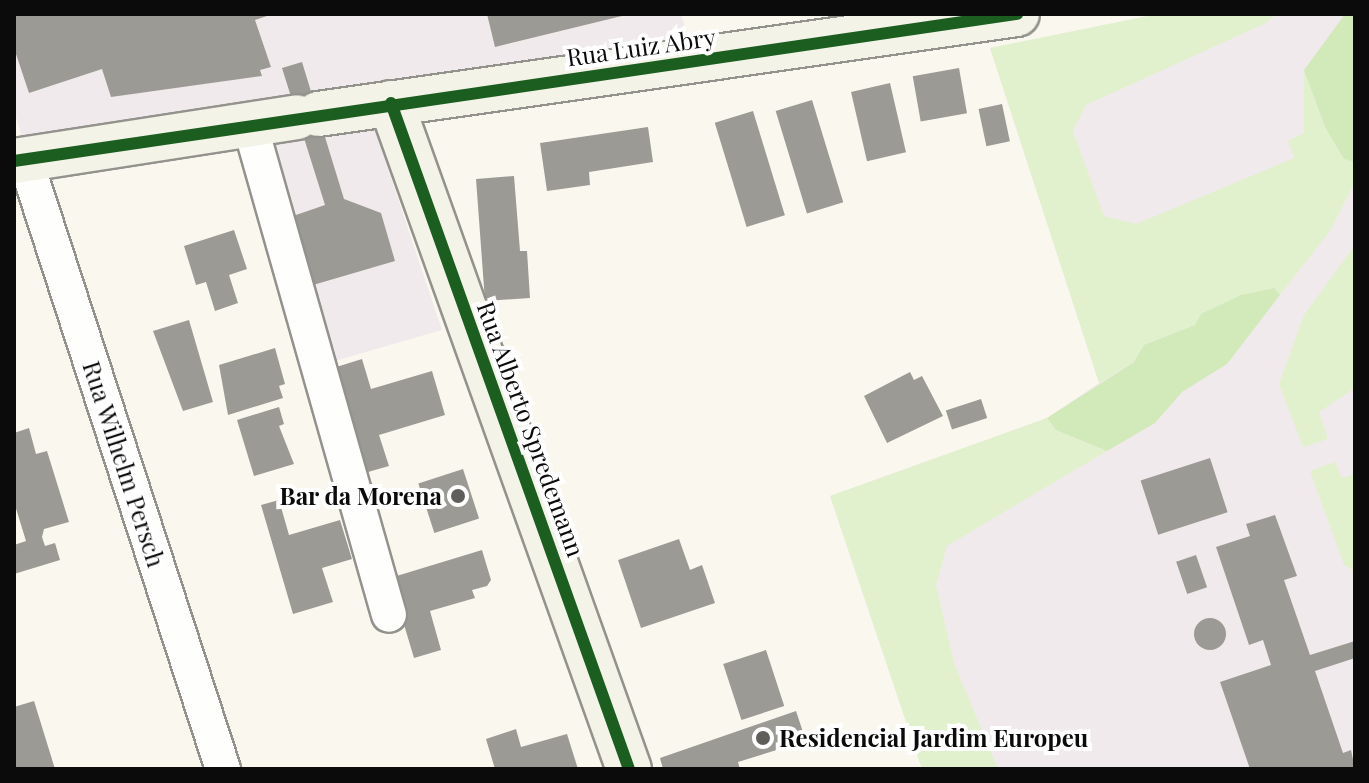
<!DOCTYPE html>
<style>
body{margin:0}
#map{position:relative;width:1369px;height:783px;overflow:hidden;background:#faf8ee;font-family:"Playfair Display",serif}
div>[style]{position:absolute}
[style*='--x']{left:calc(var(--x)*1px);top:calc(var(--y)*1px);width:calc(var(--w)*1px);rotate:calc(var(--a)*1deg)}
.industrial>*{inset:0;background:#f1eaec}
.green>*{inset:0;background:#e2f1cd}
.forest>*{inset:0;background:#d2e9ba}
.building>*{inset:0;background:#9c9a94;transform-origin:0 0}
.round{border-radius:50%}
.roads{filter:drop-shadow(2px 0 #93928d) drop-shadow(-2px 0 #93928d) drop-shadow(0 2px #93928d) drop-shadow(0 -2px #93928d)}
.street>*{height:34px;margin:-17px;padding:0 17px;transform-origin:17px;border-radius:17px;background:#fefefc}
.secondary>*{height:44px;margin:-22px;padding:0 22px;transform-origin:22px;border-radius:22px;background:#f4f3e8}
.cycleway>*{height:12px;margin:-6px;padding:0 6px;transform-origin:6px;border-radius:6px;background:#1b5e20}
.dots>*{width:22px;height:22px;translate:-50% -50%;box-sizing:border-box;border:4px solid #fff;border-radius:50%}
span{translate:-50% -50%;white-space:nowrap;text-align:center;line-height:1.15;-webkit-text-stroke:8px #fff;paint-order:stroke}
.street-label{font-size:24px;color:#0b0b0b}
.poi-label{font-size:24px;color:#0b0b0b;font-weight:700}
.right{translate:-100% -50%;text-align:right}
.left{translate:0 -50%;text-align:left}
.frame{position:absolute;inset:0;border:16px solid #0b0b0b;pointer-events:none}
</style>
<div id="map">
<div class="industrial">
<div style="clip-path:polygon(14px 14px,681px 14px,690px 42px,361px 88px,442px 330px,328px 363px,250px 107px,22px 137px,14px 111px)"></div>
<div style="clip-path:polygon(1158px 14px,1355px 14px,1355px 769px,922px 769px,830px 496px,1047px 418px,1099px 383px,990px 48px)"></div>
</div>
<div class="green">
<div style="clip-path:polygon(1158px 14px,1276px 14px,1266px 23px,1086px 105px,1073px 131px,1104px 216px,1136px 224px,1294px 158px,1288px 141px,1304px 133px,1304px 70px,1325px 127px,1344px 158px,1355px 162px,1355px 182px,1330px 231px,1280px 295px,1273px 288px,1201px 314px,1195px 325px,1144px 345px,1134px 362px,1099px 383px,990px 48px)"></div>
<div style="clip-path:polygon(1355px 245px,1355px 388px,1319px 412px,1328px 439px,1303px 447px,1279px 384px,1304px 315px)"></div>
<div style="clip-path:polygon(1047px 418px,1056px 430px,1107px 451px,947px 546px,936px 585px,954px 663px,998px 769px,922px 769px,830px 496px)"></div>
<div style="clip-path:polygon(1335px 462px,1342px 478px,1355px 474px,1355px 571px,1344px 565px,1310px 471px)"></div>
</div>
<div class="forest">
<div style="clip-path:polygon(1345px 14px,1355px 14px,1355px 162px,1344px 159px,1325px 127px,1304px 70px)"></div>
<div style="clip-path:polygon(1274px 288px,1280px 295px,1227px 364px,1182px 392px,1155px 423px,1107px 451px,1056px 430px,1047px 418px,1134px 362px,1144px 345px,1195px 325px,1201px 314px,1241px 295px)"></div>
</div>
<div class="building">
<div style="clip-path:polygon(14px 14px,273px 14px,255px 20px,271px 67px,260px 70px,262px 76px,111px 97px,102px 69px,29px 93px,14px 48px)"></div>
<div style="clip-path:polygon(487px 14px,626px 14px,626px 15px,495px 47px)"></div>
<div style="clip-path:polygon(302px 62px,344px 199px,381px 213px,395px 261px,313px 285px,293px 216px,325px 205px,282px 68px)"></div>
<div style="left:959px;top:68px;width:46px;height:47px;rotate:80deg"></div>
<div style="left:890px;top:83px;width:71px;height:40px;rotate:77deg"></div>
<div style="left:812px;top:100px;width:107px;height:38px;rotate:73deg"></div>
<div style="left:1002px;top:104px;width:38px;height:24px;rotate:78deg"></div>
<div style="left:753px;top:111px;width:109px;height:40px;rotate:73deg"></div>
<div style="clip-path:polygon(648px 127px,653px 162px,589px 172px,590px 185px,547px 191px,540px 143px)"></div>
<div style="clip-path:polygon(514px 176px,520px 251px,527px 251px,530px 298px,485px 301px,476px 179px)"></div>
<div style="clip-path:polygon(234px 230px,247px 269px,229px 275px,238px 303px,215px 311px,206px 282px,196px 285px,184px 246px)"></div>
<div style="clip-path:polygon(189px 320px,213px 402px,183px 411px,153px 331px)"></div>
<div style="clip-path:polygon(275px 348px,285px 384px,279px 386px,283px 398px,228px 415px,219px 365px)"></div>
<div style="clip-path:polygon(362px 359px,371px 389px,432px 371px,445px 415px,379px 435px,389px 466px,361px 474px,330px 369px)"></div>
<div style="clip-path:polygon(910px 372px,914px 380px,922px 376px,943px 416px,887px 443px,864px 396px)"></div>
<div style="left:981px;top:399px;width:20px;height:37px;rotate:72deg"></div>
<div style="clip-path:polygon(279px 407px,284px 424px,279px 426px,294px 464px,254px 476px,237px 420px)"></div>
<div style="clip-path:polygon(29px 428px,36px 454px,47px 451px,69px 522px,44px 529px,42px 537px,45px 546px,55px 543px,60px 560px,14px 574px,14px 545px,26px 541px,14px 502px,14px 433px)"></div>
<div style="left:1210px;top:458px;width:57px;height:73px;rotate:72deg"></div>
<div style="left:463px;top:469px;width:52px;height:47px;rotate:72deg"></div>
<div style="clip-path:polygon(279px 500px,289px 535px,340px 520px,352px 559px,322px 568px,333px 602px,293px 614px,261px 505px)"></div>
<div style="clip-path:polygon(1275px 515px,1297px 576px,1284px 580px,1310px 655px,1355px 641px,1355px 658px,1315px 671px,1343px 753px,1351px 750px,1355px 769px,1250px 769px,1220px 682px,1271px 665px,1263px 640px,1249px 645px,1216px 547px,1250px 536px,1246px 524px)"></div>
<div style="clip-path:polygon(679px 539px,690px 570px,702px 565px,715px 603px,641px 628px,618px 560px)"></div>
<div style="clip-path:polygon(482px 550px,491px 580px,487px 586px,472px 590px,475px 598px,430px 611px,441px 650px,414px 658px,390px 578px)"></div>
<div style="left:1196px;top:555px;width:34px;height:21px;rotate:71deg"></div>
<div class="round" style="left:1194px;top:618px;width:32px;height:32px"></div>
<div style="left:766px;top:650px;width:59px;height:45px;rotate:72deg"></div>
<div style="clip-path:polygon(34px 701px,55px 769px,14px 769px,14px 707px)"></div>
<div style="clip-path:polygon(796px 711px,806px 741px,738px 762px,740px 769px,663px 769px,660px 758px)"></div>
<div style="clip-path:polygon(516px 729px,521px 747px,567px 734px,578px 769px,495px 769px,486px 739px)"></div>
</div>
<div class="roads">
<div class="street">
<div style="--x:250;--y:125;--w:509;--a:74.16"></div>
<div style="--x:25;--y:159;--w:641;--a:72.02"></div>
</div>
<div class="secondary">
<div style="--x:391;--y:103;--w:707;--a:70.34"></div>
<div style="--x:318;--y:114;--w:706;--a:-8.14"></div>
<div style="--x:14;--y:161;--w:286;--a:-8.8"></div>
</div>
</div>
<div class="cycleway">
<div style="--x:391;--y:103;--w:707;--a:70.34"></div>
<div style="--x:14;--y:161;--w:1014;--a:-8.34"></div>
</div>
<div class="dots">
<div style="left:458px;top:496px;background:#5f5e5a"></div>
<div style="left:763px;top:738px;background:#5f5e5a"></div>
</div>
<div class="street-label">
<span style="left:641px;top:47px;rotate:-8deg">Rua Luiz Abry</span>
<span style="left:531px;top:429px;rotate:70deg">Rua Alberto Spredemann</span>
<span style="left:124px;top:464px;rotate:72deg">Rua Wilhelm Persch</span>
</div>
<div class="poi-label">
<span class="right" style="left:442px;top:496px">Bar da Morena</span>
<span class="left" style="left:779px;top:738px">Residencial Jardim Europeu</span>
</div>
<div class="frame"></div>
</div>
